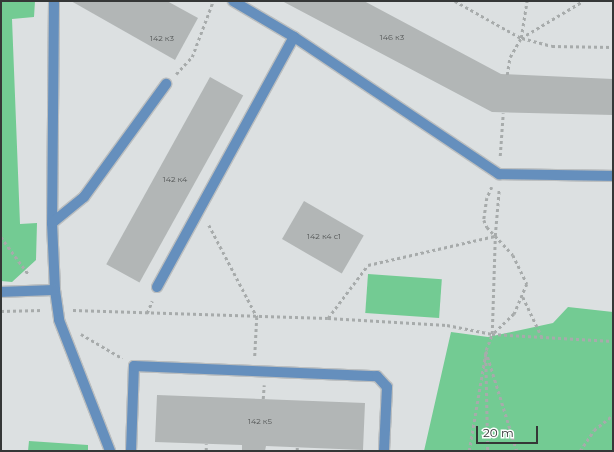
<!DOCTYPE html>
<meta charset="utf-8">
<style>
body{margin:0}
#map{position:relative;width:614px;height:452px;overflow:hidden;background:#dce0e1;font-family:Montserrat,sans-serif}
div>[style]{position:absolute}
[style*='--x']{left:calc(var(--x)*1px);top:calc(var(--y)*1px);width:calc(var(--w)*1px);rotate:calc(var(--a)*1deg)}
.green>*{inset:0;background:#73cb93;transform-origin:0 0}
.building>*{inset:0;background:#b2b6b6;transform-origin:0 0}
.path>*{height:2.5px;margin-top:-1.25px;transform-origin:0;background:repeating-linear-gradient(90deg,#a7abab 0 3px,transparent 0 6px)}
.roads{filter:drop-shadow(1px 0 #bbbebf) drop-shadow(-1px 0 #bbbebf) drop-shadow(0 1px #bbbebf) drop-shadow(0 -1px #bbbebf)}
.minor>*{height:10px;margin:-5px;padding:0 5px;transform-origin:5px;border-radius:5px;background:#658fbd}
span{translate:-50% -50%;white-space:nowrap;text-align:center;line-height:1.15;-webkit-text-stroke:3.5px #fff;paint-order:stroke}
.number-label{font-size:8px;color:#545757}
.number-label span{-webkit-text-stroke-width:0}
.frame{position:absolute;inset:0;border:2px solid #353737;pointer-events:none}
.scale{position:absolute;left:476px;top:426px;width:62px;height:18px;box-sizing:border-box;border:2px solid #353737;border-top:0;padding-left:5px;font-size:12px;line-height:14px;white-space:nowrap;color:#353737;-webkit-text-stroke:3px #fff;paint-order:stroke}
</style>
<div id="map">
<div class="green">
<div style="clip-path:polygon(1px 1px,35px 1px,34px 17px,12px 19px,20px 224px,37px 223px,36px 260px,12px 282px,1px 281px)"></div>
<div style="left:368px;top:274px;width:74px;height:39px;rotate:4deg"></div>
<div style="clip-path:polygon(568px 307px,613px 312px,613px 451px,424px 451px,451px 332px,488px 337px,553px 323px)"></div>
<div style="clip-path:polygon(29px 441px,88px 445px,88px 451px,28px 451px)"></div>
</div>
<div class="building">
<div style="clip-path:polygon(71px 1px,167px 1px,198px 18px,175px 60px)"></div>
<div style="clip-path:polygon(282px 1px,364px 1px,501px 74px,613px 79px,613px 115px,492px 112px)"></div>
<div style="left:210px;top:77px;width:38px;height:214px;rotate:29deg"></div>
<div style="left:304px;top:201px;width:69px;height:44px;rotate:30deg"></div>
<div style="clip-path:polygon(157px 395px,365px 403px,363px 450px,266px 446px,265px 451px,242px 451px,242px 445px,155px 442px)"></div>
</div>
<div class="path">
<div style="--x:455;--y:1;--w:76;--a:29.3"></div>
<div style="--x:521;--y:38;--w:72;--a:-30.8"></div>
<div style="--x:522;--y:38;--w:31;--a:15"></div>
<div style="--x:552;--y:46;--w:61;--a:0.9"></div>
<div style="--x:176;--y:74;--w:23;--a:-47"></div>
<div style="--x:192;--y:57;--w:60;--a:-69.4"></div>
<div style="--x:507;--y:75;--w:18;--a:-81"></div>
<div style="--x:510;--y:57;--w:22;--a:-60"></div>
<div style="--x:521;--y:38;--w:37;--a:-81"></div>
<div style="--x:500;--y:156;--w:43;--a:-86"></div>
<div style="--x:492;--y:187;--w:12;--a:114"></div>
<div style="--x:487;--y:198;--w:22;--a:98"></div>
<div style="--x:484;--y:220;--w:8;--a:67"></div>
<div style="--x:487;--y:227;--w:38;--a:47"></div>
<div style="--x:513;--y:255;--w:32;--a:64"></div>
<div style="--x:527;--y:284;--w:33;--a:113"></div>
<div style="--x:514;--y:314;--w:29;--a:136"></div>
<div style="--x:209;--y:225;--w:104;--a:62.4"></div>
<div style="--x:257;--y:317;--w:39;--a:93"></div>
<div style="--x:1;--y:237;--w:47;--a:53.6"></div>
<div style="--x:523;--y:297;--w:44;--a:64.6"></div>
<div style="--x:73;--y:310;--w:255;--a:1.8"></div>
<div style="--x:328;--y:318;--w:119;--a:3.4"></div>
<div style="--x:447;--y:325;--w:46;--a:11.3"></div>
<div style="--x:492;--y:334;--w:121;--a:3.3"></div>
<div style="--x:1;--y:311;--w:42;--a:-1.4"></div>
<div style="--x:147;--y:313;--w:13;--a:-67"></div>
<div style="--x:328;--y:318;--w:66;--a:-53"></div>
<div style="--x:368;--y:265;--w:130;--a:-12.9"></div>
<div style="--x:495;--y:236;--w:47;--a:-85.1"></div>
<div style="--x:81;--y:334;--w:48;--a:30.3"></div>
<div style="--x:486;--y:351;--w:105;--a:72.8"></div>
<div style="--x:486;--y:357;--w:94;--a:88.8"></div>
<div style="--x:263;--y:399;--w:14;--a:-86"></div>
<div style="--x:206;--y:451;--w:7;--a:-90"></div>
<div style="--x:297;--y:451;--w:4;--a:-90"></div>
<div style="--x:469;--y:451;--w:102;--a:-80.4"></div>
<div style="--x:486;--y:350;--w:17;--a:-69"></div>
<div style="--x:492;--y:334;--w:98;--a:-88.2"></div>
<div style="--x:580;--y:451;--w:25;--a:-56"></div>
<div style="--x:594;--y:430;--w:24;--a:-38"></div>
</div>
<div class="roads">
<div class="minor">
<div style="--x:54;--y:1;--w:222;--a:90.5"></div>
<div style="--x:52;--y:223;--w:67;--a:87.4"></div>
<div style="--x:55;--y:290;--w:30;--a:82"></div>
<div style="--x:59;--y:320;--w:141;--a:68.7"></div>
<div style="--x:233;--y:1;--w:71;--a:30.5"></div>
<div style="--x:294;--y:37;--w:247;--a:33.8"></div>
<div style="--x:499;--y:174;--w:114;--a:1"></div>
<div style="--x:52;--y:223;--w:41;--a:-39.1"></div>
<div style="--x:84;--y:197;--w:140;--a:-54"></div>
<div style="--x:157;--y:287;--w:285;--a:-61.3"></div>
<div style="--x:1;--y:292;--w:54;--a:-2.1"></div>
<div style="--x:131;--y:451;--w:85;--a:-88"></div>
<div style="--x:134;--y:366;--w:243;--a:2.4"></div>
<div style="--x:377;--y:376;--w:15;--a:48"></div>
<div style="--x:387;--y:387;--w:64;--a:92.7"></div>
</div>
</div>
<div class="number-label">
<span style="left:392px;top:38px">146 к3</span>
<span style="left:162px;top:39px">142 к3</span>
<span style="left:175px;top:180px">142 к4</span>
<span style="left:324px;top:237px">142 к4 с1</span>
<span style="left:260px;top:422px">142 к5</span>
</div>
<div class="frame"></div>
<div class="scale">20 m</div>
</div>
